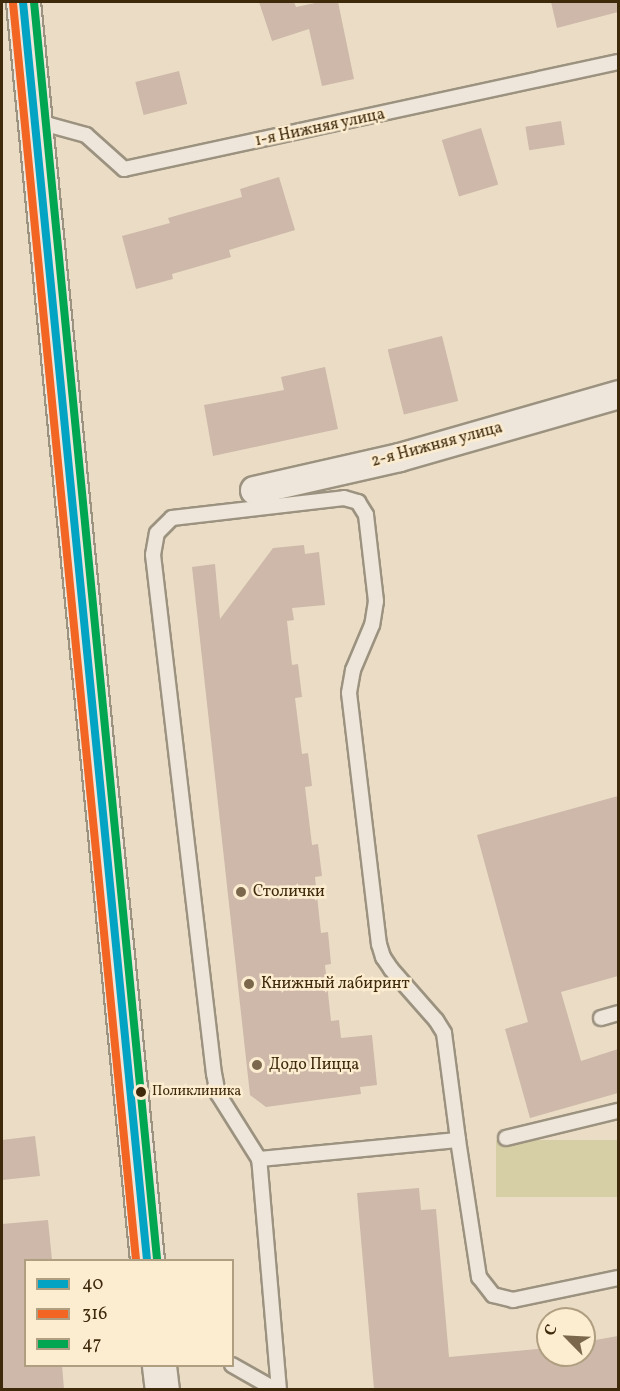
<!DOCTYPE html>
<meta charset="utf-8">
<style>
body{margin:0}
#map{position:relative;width:620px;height:1391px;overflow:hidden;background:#ebddc5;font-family:Vollkorn,serif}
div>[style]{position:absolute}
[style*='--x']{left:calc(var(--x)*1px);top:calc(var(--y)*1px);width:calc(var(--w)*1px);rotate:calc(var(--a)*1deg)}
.green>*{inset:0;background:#d6cea5;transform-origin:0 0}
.building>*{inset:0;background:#cdb8a9;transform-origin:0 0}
.roads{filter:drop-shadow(2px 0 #9c9280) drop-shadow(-2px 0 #9c9280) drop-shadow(0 2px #9c9280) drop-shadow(0 -2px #9c9280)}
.lane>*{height:14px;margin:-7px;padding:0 7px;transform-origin:7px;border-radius:7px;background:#eee6da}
.street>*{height:27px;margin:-13.5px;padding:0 13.5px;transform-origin:13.5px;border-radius:13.5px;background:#eee6da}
.secondary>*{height:33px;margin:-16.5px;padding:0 16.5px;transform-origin:16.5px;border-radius:16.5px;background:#eee6da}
.bus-1>*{height:8px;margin:-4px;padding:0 4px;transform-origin:4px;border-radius:4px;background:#03a3c4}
.bus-2>*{height:8px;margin:-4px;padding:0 4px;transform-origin:4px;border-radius:4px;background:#f26522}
.bus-3>*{height:8px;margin:-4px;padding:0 4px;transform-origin:4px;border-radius:4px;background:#00a651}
.dots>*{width:16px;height:16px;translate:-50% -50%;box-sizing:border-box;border:3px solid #fcecd0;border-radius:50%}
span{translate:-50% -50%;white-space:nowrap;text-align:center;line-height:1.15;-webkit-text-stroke:5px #fcecd0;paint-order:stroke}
.bus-label{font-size:14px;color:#3f290b}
.left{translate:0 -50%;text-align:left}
.street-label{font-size:16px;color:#3f290b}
.poi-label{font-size:16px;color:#3f290b}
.frame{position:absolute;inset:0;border:3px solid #3f290b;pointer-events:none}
.legend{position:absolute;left:24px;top:1259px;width:210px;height:108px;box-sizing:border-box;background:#fcecd0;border:2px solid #b09e81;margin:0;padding:8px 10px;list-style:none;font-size:18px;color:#3f290b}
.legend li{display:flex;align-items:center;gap:12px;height:30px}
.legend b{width:30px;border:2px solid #b09e81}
.north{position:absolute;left:536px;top:1307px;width:60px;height:60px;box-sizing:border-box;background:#fcecd0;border:2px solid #b09e81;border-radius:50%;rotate:294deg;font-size:16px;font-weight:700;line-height:24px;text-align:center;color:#3f290b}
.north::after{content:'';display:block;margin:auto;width:21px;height:27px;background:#7b684c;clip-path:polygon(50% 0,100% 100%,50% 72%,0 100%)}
</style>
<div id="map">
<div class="green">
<div style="left:618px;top:1140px;width:57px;height:122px;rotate:90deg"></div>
</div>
<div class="building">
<div style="clip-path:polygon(259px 2px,294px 2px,296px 7px,320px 2px,338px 2px,354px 79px,322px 86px,309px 29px,272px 41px)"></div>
<div style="clip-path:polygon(551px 2px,618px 2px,618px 12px,557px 28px)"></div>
<div style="left:179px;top:71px;width:34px;height:45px;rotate:76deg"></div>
<div style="left:561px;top:121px;width:24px;height:36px;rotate:81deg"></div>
<div style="left:481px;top:128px;width:59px;height:41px;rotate:73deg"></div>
<div style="clip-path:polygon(279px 177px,295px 230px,229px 250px,231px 257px,172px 274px,173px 279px,136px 289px,122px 236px,170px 223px,168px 218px,242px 197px,240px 189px)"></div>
<div style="left:442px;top:336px;width:67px;height:56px;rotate:76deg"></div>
<div style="clip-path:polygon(325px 367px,338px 429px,213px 456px,204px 405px,284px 390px,281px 377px)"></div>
<div style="clip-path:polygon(304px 545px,305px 554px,319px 552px,325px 605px,292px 608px,294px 620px,287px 621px,292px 665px,298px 664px,302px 697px,295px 698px,302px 754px,308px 753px,310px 769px,312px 786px,305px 787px,312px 845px,318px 844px,322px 876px,315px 877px,321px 933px,328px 932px,331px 964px,325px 965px,331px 1021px,339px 1020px,341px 1038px,372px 1035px,377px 1085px,360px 1087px,361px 1094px,266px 1107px,250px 1095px,192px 567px,215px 564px,220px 619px,273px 548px)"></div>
<div style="clip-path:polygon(618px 796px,618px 976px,561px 992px,581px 1061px,618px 1049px,618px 1093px,530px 1118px,505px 1029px,528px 1022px,477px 835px)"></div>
<div style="clip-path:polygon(35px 1136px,40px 1176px,2px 1180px,2px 1140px)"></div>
<div style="clip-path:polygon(419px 1188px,421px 1210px,436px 1209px,449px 1357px,548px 1348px,548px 1355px,584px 1355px,584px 1342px,618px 1336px,618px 1389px,374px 1389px,357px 1193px)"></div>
<div style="clip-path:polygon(48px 1220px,52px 1260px,26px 1260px,26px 1365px,62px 1365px,64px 1389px,2px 1389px,2px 1224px)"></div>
</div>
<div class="roads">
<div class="lane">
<div style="--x:35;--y:121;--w:53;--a:15.4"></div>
<div style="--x:86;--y:135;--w:51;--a:41.8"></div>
<div style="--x:124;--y:169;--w:505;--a:-12.22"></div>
<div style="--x:601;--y:1018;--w:18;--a:-16"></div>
<div style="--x:506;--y:1138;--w:115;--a:-13.6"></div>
<div style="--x:259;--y:1159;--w:77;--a:-122.2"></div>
<div style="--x:218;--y:1094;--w:20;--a:-101"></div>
<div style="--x:214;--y:1074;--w:523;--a:-96.7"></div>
<div style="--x:153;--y:555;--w:22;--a:-80"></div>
<div style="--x:157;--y:533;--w:21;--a:-45"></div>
<div style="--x:172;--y:518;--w:173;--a:-6.6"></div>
<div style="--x:344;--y:498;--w:15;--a:16"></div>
<div style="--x:358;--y:502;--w:15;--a:58"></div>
<div style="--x:366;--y:515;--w:87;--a:83.4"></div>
<div style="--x:376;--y:601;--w:24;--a:99"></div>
<div style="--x:372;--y:625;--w:49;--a:112.9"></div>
<div style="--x:353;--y:670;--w:23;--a:100"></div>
<div style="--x:349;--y:693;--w:253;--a:83.2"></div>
<div style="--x:379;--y:944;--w:14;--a:73"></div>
<div style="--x:383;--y:957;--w:14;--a:56"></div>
<div style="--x:391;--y:969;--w:68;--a:48.6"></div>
<div style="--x:436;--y:1020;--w:15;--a:58"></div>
<div style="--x:444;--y:1033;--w:108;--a:82.5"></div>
<div style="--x:232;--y:1365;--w:51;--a:29.6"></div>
<div style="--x:279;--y:1390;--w:232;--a:-94.9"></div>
<div style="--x:259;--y:1159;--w:200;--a:-5.5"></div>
<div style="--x:458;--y:1140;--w:139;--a:81.3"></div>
<div style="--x:479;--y:1277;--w:23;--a:52"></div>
<div style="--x:493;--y:1295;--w:21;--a:14"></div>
<div style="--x:513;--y:1300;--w:107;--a:-11.8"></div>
</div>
<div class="street">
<div style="--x:254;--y:490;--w:149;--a:-12.8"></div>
<div style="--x:399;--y:457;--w:228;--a:-16"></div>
</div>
<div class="secondary">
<div style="--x:23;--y:2;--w:1264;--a:84.37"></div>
<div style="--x:159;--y:1366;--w:24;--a:83"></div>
</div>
</div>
<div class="bus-1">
<div style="--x:23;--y:2;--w:1264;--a:84.37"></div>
</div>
<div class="bus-2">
<div style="--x:13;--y:3;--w:1263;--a:84.41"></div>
</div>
<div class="bus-3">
<div style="--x:34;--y:2;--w:1263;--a:84.41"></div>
</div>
<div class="dots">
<div style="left:241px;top:892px;background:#7b684c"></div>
<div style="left:249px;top:984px;background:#7b684c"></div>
<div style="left:257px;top:1065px;background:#7b684c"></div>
<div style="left:141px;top:1092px;background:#3f290b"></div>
</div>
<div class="bus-label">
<span class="left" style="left:152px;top:1092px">Поликлиника</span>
</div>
<div class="street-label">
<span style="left:320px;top:128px;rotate:-12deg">1-я Нижняя улица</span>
<span style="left:437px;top:445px;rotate:-15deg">2-я Нижняя улица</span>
</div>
<div class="poi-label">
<span class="left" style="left:253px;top:892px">Столички</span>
<span class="left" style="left:261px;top:984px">Книжный лабиринт</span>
<span class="left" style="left:269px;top:1065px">Додо Пицца</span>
</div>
<div class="frame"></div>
<ul class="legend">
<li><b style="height:8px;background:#03a3c4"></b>40</li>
<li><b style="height:8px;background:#f26522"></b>316</li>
<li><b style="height:8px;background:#00a651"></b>47</li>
</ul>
<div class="north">С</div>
</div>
